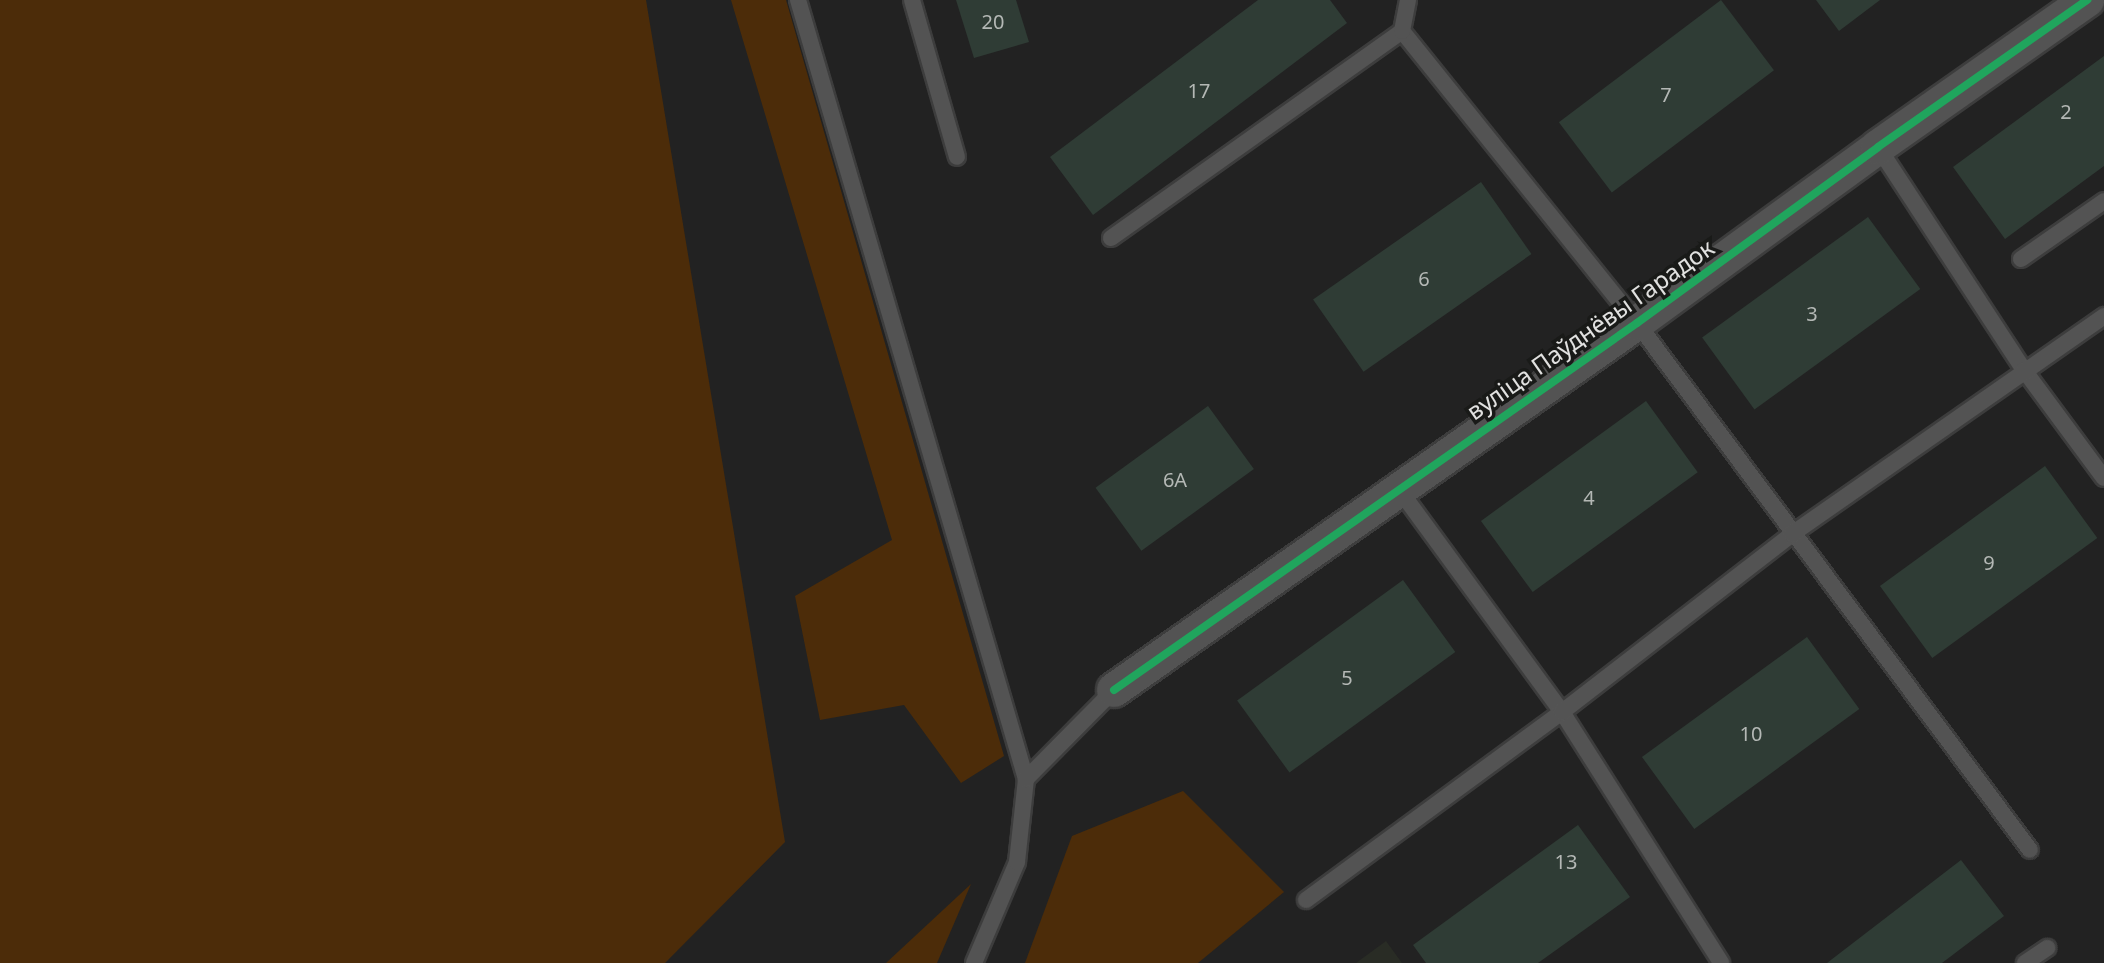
<!DOCTYPE html>
<meta charset="utf-8">
<style>
body{margin:0}
#map{position:relative;width:2104px;height:963px;overflow:hidden;background:#222;font-family:"Noto Sans",sans-serif}
div>[style]{position:absolute}
[style*='--x']{left:calc(var(--x)*1px);top:calc(var(--y)*1px);width:calc(var(--w)*1px);rotate:calc(var(--a)*1deg)}
.built>*{inset:0;background:#292c25}
.green>*{inset:0;background:#4c2c09}
.building>*{inset:0;background:#2f3c35;transform-origin:0 0}
.roads{filter:drop-shadow(2px 0 #3d3d3d) drop-shadow(-2px 0 #3d3d3d) drop-shadow(0 2px #3d3d3d) drop-shadow(0 -2px #3d3d3d)}
.service>*{height:16px;margin:-8px;padding:0 8px;transform-origin:8px;border-radius:8px;background:#535353}
.minor>*{height:34px;margin:-17px;padding:0 17px;transform-origin:17px;border-radius:17px;background:#535353}
.cycleway>*{height:8px;margin:-4px;padding:0 4px;transform-origin:4px;border-radius:4px;background:#20a55d}
span{translate:-50% -50%;white-space:nowrap;text-align:center;line-height:1.15;-webkit-text-stroke:7px #191a18;paint-order:stroke}
.number-label{font-size:20px;color:#b4b8b5}
.number-label span{-webkit-text-stroke-width:0}
.street-label{font-size:24px;color:#e1e1e0}
</style>
<div id="map">
<div class="built">
<div style="clip-path:polygon(1386px 941px,1402px 963px,1356px 963px)"></div>
</div>
<div class="green">
<div style="clip-path:polygon(0 0,646px 0,785px 842px,665px 963px,0 963px)"></div>
<div style="clip-path:polygon(731px 0,786px 0,1004px 756px,961px 783px,904px 705px,820px 720px,795px 596px,892px 540px)"></div>
<div style="clip-path:polygon(1183px 791px,1284px 892px,1198px 963px,1025px 963px,1072px 836px)"></div>
<div style="clip-path:polygon(971px 884px,937px 963px,886px 963px)"></div>
</div>
<div class="building">
<div style="clip-path:polygon(956px 0,1016px 0,1029px 42px,974px 58px)"></div>
<div style="clip-path:polygon(1258px 0,1330px 0,1347px 23px,1093px 215px,1050px 157px)"></div>
<div style="left:1721px;top:0;width:88px;height:203px;rotate:53deg"></div>
<div style="clip-path:polygon(1816px 0,1880px 0,1839px 31px)"></div>
<div style="clip-path:polygon(2104px 56px,2104px 166px,2005px 239px,1953px 167px)"></div>
<div style="left:1481px;top:182px;width:88px;height:205px;rotate:55deg"></div>
<div style="left:1868px;top:217px;width:89px;height:205px;rotate:54deg"></div>
<div style="left:1646px;top:401px;width:88px;height:204px;rotate:54deg"></div>
<div style="left:1208px;top:406px;width:78px;height:139px;rotate:54deg"></div>
<div style="left:2045px;top:466px;width:89px;height:204px;rotate:54deg"></div>
<div style="left:1403px;top:580px;width:89px;height:205px;rotate:54deg"></div>
<div style="left:1807px;top:637px;width:89px;height:204px;rotate:54deg"></div>
<div style="clip-path:polygon(1578px 825px,1630px 897px,1538px 963px,1426px 963px,1413px 945px)"></div>
<div style="clip-path:polygon(1961px 860px,2004px 916px,1942px 963px,1827px 963px)"></div>
</div>
<div class="roads">
<div class="service">
<div style="--x:798;--y:0;--w:812;--a:73.69"></div>
<div style="--x:912;--y:0;--w:163;--a:74"></div>
<div style="--x:1402;--y:31;--w:375;--a:51.2"></div>
<div style="--x:1637;--y:323;--w:657;--a:53.29"></div>
<div style="--x:1878;--y:147;--w:267;--a:56.8"></div>
<div style="--x:2024;--y:370;--w:134;--a:53.5"></div>
<div style="--x:1111;--y:238;--w:357;--a:-35.4"></div>
<div style="--x:1402;--y:31;--w:32;--a:-79"></div>
<div style="--x:2021;--y:259;--w:101;--a:-34.9"></div>
<div style="--x:1398;--y:488;--w:278;--a:53.8"></div>
<div style="--x:1562;--y:712;--w:297;--a:57.6"></div>
<div style="--x:1306;--y:900;--w:318;--a:-36.3"></div>
<div style="--x:1562;--y:712;--w:291;--a:-37.7"></div>
<div style="--x:1792;--y:534;--w:381;--a:-34.9"></div>
<div style="--x:974;--y:963;--w:110;--a:-66.9"></div>
<div style="--x:1017;--y:862;--w:83;--a:-83.8"></div>
<div style="--x:1026;--y:779;--w:125;--a:-45.3"></div>
<div style="--x:2025;--y:963;--w:27;--a:-34"></div>
</div>
<div class="minor">
<div style="--x:1114;--y:690;--w:639;--a:-35.06"></div>
<div style="--x:1637;--y:323;--w:298;--a:-36.1"></div>
<div style="--x:1878;--y:147;--w:256;--a:-35.1"></div>
</div>
</div>
<div class="cycleway">
<div style="--x:1114;--y:690;--w:639;--a:-35.06"></div>
<div style="--x:1637;--y:323;--w:298;--a:-36.1"></div>
<div style="--x:1878;--y:147;--w:256;--a:-35.1"></div>
</div>
<div class="number-label">
<span style="left:993px;top:21px">20</span>
<span style="left:1199px;top:90px">17</span>
<span style="left:1666px;top:94px">7</span>
<span style="left:2066px;top:111px">2</span>
<span style="left:1424px;top:278px">6</span>
<span style="left:1812px;top:313px">3</span>
<span style="left:1175px;top:479px">6А</span>
<span style="left:1589px;top:497px">4</span>
<span style="left:1989px;top:562px">9</span>
<span style="left:1347px;top:677px">5</span>
<span style="left:1751px;top:733px">10</span>
<span style="left:1566px;top:861px">13</span>
</div>
<div class="street-label">
<span style="left:1590px;top:329px;rotate:-35deg">вуліца Паўднёвы Гарадок</span>
</div>
</div>
